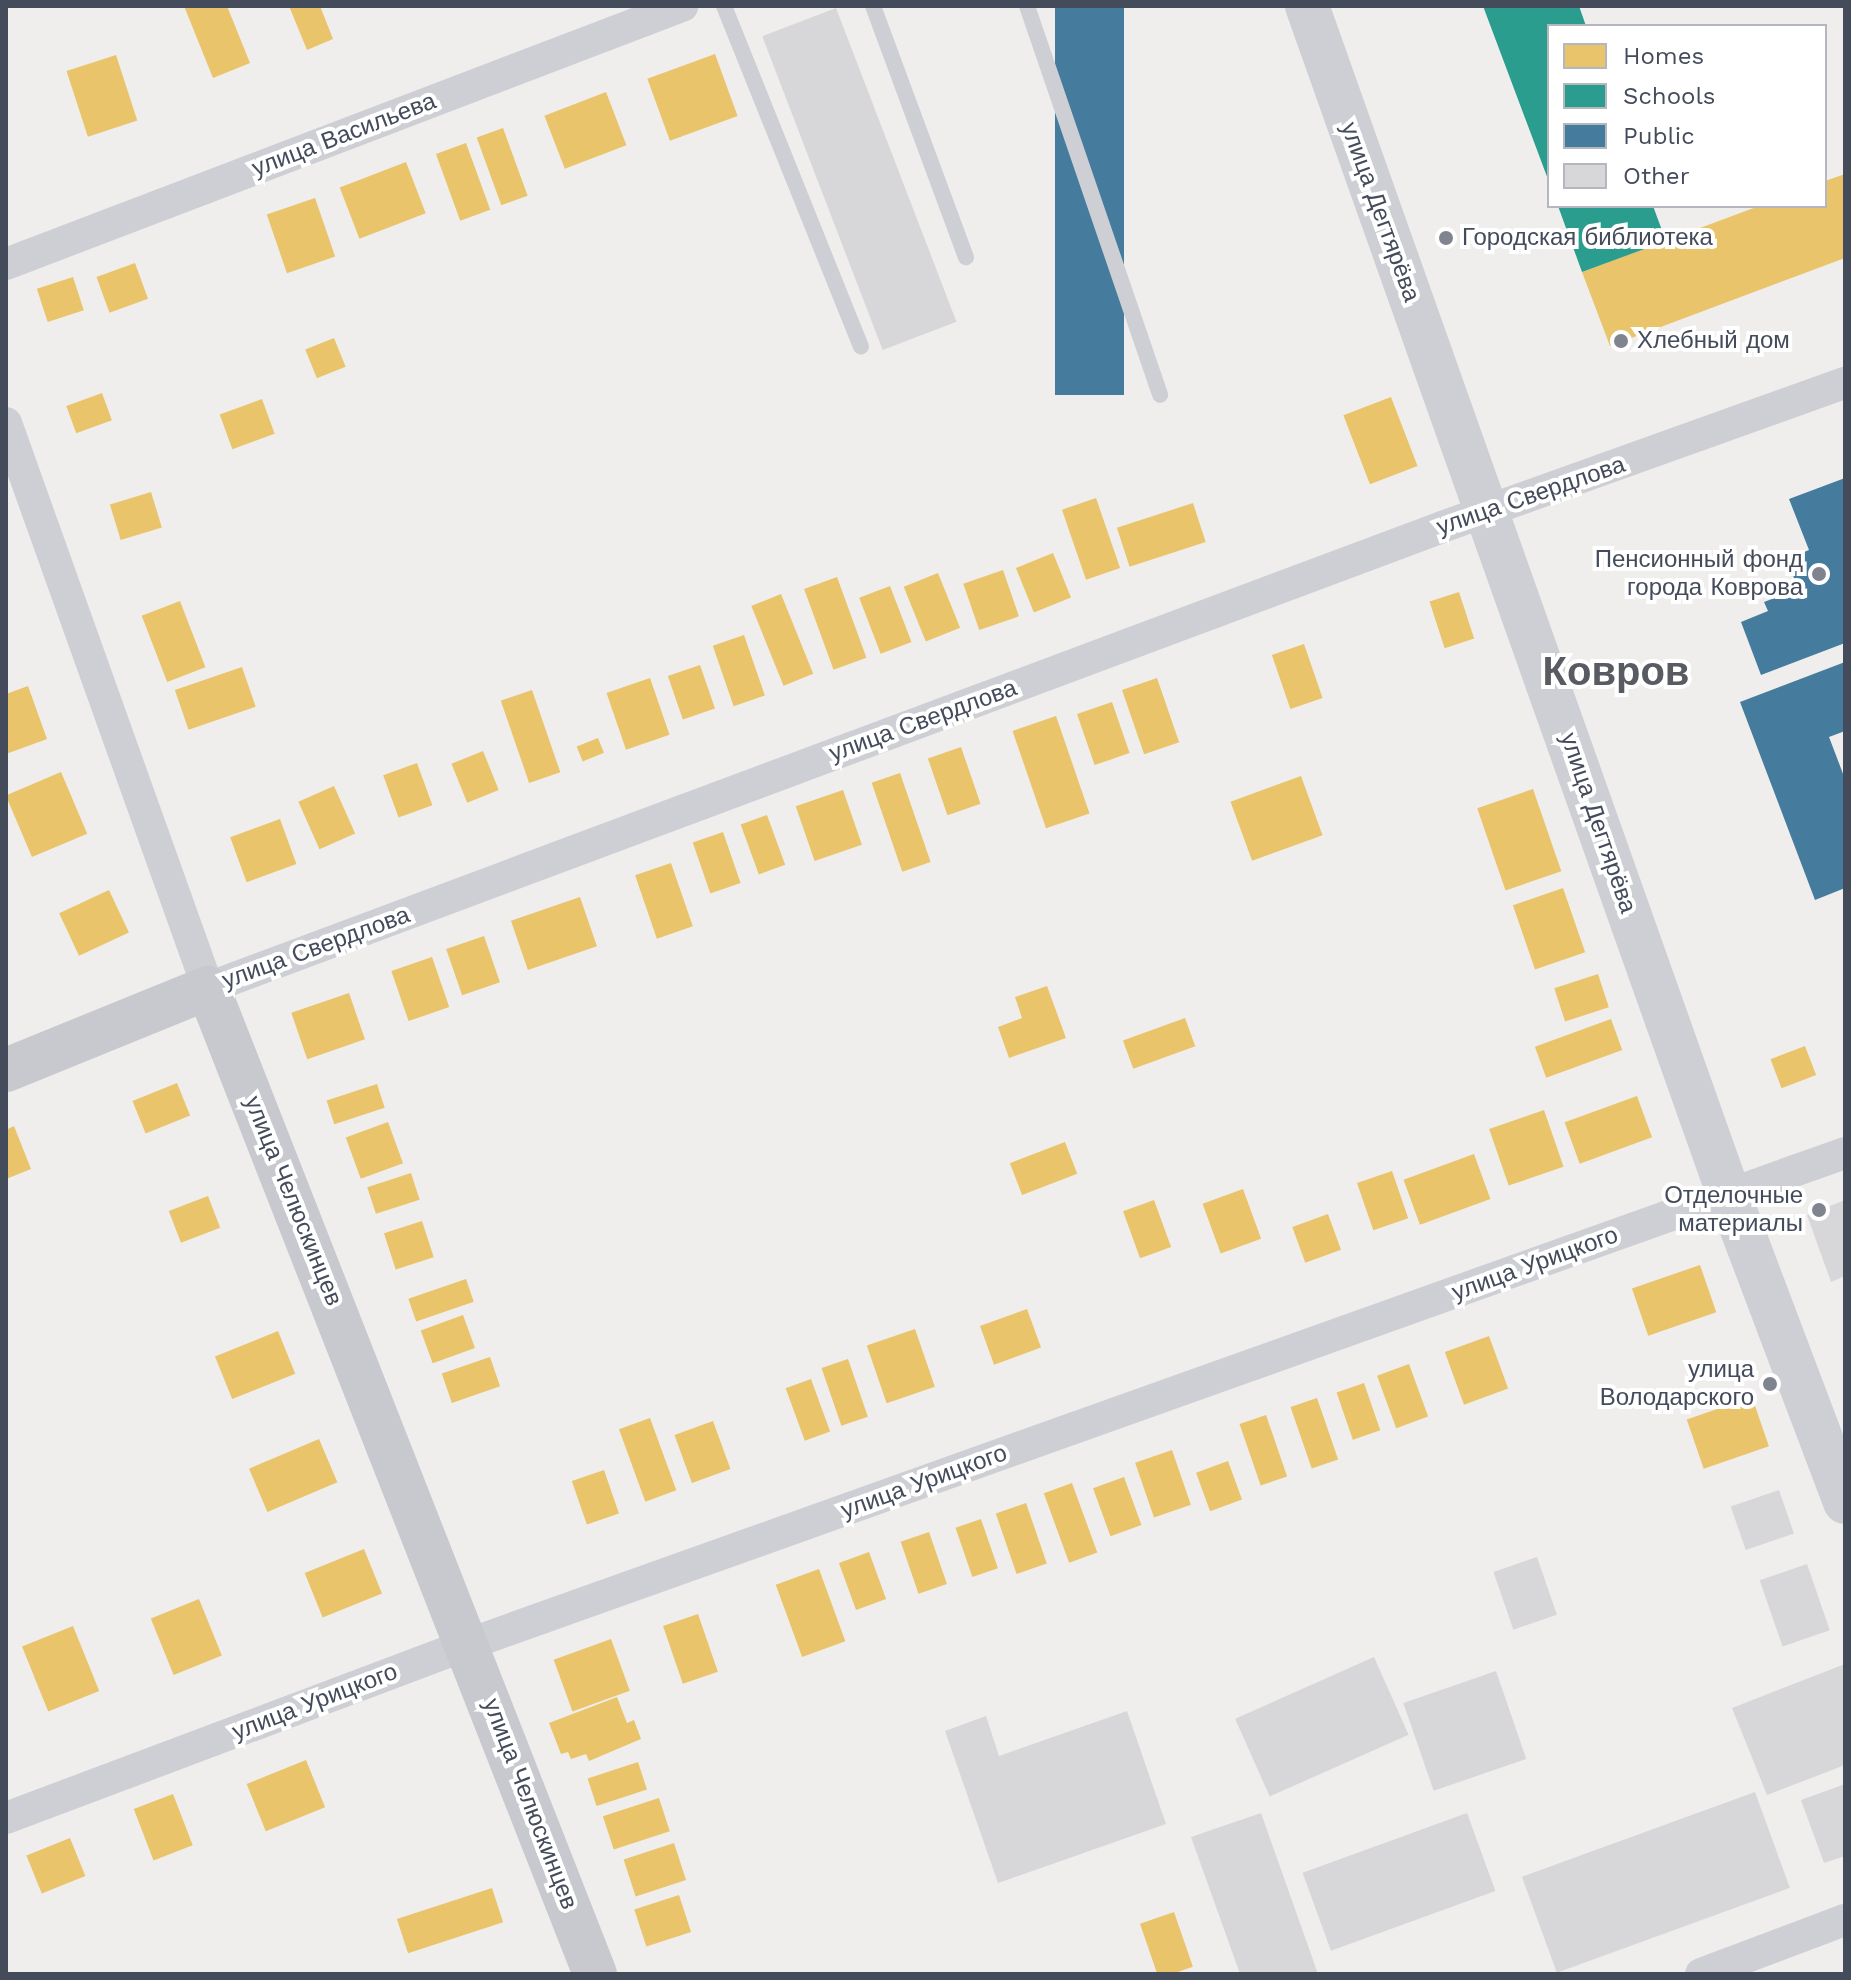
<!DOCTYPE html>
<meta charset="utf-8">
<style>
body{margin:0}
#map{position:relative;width:1851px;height:1980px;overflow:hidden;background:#efeeed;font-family:"Work Sans",sans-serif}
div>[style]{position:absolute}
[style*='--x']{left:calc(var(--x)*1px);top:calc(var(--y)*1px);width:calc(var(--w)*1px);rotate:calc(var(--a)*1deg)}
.homes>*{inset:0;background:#e9c46a;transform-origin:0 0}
.schools>*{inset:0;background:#2a9d8f}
.public>*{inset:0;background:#457b9d;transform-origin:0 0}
.building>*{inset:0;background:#d7d7d9;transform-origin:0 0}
.service>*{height:16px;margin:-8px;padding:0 8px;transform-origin:8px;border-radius:8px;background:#cecfd4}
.minor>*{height:32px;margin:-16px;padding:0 16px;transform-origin:16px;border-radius:16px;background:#cecfd4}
.secondary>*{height:44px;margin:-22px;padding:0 22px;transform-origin:22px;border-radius:22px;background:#cdcfd4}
.primary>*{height:44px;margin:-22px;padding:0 22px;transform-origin:22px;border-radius:22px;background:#c7c9cf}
.dots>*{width:22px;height:22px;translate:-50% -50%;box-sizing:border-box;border:4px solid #fff;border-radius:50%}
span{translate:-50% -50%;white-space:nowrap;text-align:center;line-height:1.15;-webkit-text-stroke:8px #fff;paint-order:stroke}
.street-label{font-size:24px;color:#444b5b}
.poi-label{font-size:24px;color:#444b5b}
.left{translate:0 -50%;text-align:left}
.right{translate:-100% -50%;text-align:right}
.town-label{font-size:40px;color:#595b62;font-weight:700}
.frame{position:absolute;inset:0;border:8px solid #444b5b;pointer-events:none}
.legend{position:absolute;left:1547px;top:24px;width:280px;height:184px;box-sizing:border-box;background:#fff;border:2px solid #b4b7bd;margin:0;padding:10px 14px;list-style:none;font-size:24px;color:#444b5b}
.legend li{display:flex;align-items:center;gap:16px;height:40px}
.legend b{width:40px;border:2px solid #b4b7bd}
</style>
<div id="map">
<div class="homes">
<div style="clip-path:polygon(184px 6px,227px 6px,250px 63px,213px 78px)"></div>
<div style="clip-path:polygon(289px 6px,320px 6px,333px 39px,307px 50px)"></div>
<div style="left:715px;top:54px;width:66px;height:72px;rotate:70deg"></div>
<div style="left:116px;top:55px;width:69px;height:52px;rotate:72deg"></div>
<div style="left:606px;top:92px;width:57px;height:66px;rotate:69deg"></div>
<div style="left:503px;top:128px;width:72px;height:28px;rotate:70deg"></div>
<div style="left:466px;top:143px;width:71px;height:32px;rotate:70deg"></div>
<div style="left:406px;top:162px;width:55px;height:71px;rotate:69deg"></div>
<div style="clip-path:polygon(1845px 174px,1845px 258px,1610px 346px,1582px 272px,1759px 206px,1825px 206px,1825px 181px)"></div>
<div style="left:315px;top:198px;width:62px;height:51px;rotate:71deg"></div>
<div style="left:135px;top:263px;width:38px;height:41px;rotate:70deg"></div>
<div style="left:73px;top:277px;width:35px;height:38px;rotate:72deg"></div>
<div style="left:334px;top:338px;width:31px;height:31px;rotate:68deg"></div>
<div style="left:102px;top:393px;width:29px;height:38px;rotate:70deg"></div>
<div style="left:1391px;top:397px;width:74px;height:51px;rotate:69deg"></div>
<div style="left:262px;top:399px;width:37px;height:45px;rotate:70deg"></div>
<div style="left:151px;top:492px;width:37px;height:43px;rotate:73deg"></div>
<div style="left:1096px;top:498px;width:74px;height:36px;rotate:71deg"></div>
<div style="left:1193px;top:503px;width:41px;height:80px;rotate:72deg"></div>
<div style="left:1053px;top:553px;width:48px;height:40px;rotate:68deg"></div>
<div style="left:1003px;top:570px;width:49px;height:42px;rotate:71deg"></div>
<div style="left:938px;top:573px;width:59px;height:37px;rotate:68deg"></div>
<div style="left:837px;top:577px;width:86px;height:35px;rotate:70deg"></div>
<div style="left:890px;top:586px;width:60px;height:33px;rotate:69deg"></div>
<div style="left:1459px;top:592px;width:49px;height:31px;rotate:72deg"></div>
<div style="left:781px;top:594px;width:86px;height:32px;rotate:68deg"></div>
<div style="left:180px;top:601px;width:71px;height:41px;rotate:69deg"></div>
<div style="left:744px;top:635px;width:64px;height:33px;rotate:71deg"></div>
<div style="left:1304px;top:644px;width:57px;height:34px;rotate:71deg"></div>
<div style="left:700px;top:665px;width:46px;height:34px;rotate:71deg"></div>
<div style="left:242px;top:667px;width:42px;height:71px;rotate:71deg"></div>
<div style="left:650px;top:678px;width:60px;height:46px;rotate:71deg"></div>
<div style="left:1157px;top:678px;width:68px;height:37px;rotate:71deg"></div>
<div style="clip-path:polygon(28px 686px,47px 739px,6px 754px,6px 694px)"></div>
<div style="left:532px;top:690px;width:87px;height:33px;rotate:71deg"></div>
<div style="left:1112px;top:702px;width:54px;height:37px;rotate:71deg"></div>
<div style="left:1056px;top:716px;width:103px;height:46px;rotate:71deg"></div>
<div style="left:598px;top:738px;width:16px;height:23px;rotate:68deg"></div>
<div style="left:961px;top:747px;width:60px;height:35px;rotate:71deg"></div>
<div style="left:483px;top:751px;width:42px;height:34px;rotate:68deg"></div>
<div style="left:417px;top:763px;width:45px;height:36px;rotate:70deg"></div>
<div style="left:61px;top:772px;width:67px;height:60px;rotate:67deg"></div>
<div style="left:900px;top:773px;width:94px;height:30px;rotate:71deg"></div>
<div style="left:1301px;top:776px;width:63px;height:75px;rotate:70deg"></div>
<div style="left:334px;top:786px;width:52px;height:39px;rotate:66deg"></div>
<div style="left:1533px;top:789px;width:87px;height:59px;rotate:71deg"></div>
<div style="left:843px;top:790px;width:58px;height:50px;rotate:71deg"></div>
<div style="left:767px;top:815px;width:53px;height:28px;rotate:70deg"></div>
<div style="left:280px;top:819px;width:48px;height:53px;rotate:70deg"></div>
<div style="left:723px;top:832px;width:54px;height:32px;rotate:71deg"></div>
<div style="left:671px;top:863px;width:67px;height:38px;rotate:71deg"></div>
<div style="left:1563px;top:888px;width:68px;height:53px;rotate:71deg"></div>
<div style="left:109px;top:890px;width:47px;height:55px;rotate:65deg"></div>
<div style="left:580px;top:897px;width:52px;height:73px;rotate:71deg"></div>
<div style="left:484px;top:936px;width:49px;height:40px;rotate:71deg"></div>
<div style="left:432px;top:957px;width:53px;height:43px;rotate:71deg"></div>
<div style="left:1598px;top:974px;width:35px;height:46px;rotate:72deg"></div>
<div style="clip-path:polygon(1047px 986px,1066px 1038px,1009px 1058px,998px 1027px,1022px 1018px,1015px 997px)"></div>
<div style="left:349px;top:993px;width:49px;height:61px;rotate:71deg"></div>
<div style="left:1185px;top:1018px;width:30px;height:66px;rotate:70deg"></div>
<div style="left:1611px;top:1019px;width:33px;height:81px;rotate:70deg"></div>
<div style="left:1805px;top:1046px;width:31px;height:37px;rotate:69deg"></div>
<div style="left:177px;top:1083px;width:35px;height:48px;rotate:68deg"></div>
<div style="left:377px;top:1084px;width:25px;height:53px;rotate:72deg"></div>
<div style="left:1637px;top:1096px;width:44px;height:77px;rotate:70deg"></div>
<div style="left:1544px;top:1110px;width:60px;height:58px;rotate:71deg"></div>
<div style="left:388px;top:1122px;width:44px;height:45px;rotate:70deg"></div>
<div style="clip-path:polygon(14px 1126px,31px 1169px,6px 1179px,6px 1130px)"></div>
<div style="left:1065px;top:1142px;width:34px;height:59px;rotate:69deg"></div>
<div style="left:1474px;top:1154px;width:48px;height:75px;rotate:70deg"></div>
<div style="left:1392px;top:1171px;width:50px;height:37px;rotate:71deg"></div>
<div style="left:411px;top:1173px;width:28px;height:46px;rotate:72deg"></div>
<div style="left:1243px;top:1189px;width:53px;height:43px;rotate:70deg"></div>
<div style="left:208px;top:1196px;width:34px;height:42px;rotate:69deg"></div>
<div style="left:1154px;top:1200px;width:50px;height:33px;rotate:70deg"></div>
<div style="left:1328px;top:1214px;width:38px;height:38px;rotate:70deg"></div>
<div style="left:422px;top:1221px;width:38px;height:40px;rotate:72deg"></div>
<div style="left:1700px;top:1265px;width:50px;height:72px;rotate:71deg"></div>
<div style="left:466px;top:1279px;width:24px;height:61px;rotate:71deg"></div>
<div style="left:1027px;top:1309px;width:41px;height:50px;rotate:70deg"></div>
<div style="left:463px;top:1315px;width:35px;height:45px;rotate:70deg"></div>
<div style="left:915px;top:1329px;width:61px;height:51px;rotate:71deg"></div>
<div style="left:278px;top:1331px;width:46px;height:68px;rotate:68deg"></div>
<div style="left:1489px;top:1336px;width:56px;height:47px;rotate:70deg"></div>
<div style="left:490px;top:1357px;width:31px;height:51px;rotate:71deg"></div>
<div style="left:848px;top:1359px;width:61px;height:28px;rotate:71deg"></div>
<div style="left:1409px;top:1364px;width:56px;height:34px;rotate:70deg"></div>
<div style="left:811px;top:1379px;width:56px;height:27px;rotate:70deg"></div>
<div style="left:1364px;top:1383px;width:50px;height:29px;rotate:71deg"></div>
<div style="left:1752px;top:1397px;width:52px;height:69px;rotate:71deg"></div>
<div style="left:1317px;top:1398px;width:65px;height:28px;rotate:71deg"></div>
<div style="left:1266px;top:1415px;width:65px;height:28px;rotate:71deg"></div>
<div style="left:650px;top:1418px;width:77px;height:33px;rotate:70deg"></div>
<div style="left:713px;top:1421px;width:51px;height:41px;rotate:70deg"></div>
<div style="left:319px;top:1439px;width:47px;height:76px;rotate:67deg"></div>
<div style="left:1172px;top:1450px;width:58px;height:39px;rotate:71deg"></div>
<div style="left:1228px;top:1461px;width:41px;height:34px;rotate:70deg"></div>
<div style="left:604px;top:1470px;width:46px;height:34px;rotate:71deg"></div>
<div style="left:1124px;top:1477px;width:51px;height:33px;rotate:70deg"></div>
<div style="left:1072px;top:1483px;width:74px;height:30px;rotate:70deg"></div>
<div style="left:1026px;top:1503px;width:64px;height:32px;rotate:71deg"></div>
<div style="left:981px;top:1519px;width:52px;height:27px;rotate:71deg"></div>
<div style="left:929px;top:1532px;width:55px;height:30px;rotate:71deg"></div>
<div style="left:364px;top:1549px;width:48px;height:64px;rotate:68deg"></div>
<div style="left:869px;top:1552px;width:50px;height:32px;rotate:70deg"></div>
<div style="left:819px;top:1569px;width:77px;height:46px;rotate:70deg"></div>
<div style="left:199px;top:1599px;width:61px;height:52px;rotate:68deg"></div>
<div style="left:698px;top:1614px;width:61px;height:37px;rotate:71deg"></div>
<div style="left:73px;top:1626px;width:70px;height:55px;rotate:68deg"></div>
<div style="left:611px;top:1639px;width:55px;height:61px;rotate:70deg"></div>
<div style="clip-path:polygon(617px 1697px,627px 1723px,634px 1720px,641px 1739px,589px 1761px,586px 1754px,571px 1759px,568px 1752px,561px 1754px,549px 1723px)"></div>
<div style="left:306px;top:1760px;width:51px;height:64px;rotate:68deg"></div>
<div style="left:638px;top:1762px;width:29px;height:53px;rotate:72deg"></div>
<div style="left:173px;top:1794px;width:55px;height:42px;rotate:69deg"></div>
<div style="left:659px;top:1798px;width:35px;height:59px;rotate:72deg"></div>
<div style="left:70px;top:1838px;width:41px;height:47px;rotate:68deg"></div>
<div style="left:674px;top:1843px;width:39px;height:53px;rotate:72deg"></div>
<div style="left:492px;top:1888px;width:36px;height:100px;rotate:72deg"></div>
<div style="left:679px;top:1895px;width:39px;height:47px;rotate:72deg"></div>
<div style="left:1174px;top:1912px;width:58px;height:36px;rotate:71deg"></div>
</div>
<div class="schools">
<div style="clip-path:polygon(1483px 6px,1579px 6px,1586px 26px,1549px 26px,1549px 182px)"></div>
<div style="clip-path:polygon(1558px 206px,1653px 206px,1666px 241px,1582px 272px)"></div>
</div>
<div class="public">
<div style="left:1055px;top:6px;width:69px;height:389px"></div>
<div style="clip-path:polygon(1845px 478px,1845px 643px,1761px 675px,1741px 622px,1768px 611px,1764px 602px,1798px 589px,1787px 559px,1809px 550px,1789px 499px)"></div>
<div style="clip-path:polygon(1845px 662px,1845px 731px,1829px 737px,1845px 779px,1845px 888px,1815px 900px,1740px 702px)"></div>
</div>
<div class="building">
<div style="left:836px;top:8px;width:336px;height:79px;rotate:69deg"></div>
<div style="clip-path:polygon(1845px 1200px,1845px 1276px,1831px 1282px,1807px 1215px)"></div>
<div style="left:1779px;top:1490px;width:46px;height:51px;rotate:71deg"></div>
<div style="left:1537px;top:1557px;width:61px;height:46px;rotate:71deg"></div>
<div style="left:1807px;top:1564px;width:70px;height:50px;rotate:71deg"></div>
<div style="left:1374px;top:1657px;width:85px;height:152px;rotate:66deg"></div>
<div style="clip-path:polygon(1845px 1664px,1845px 1765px,1767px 1795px,1732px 1708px)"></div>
<div style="left:1496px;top:1671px;width:93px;height:98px;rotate:71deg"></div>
<div style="clip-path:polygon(1127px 1711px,1166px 1824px,998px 1883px,945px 1731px,986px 1716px,999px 1756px)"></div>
<div style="clip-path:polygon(1845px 1784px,1845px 1856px,1824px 1863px,1801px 1800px)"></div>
<div style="left:1755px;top:1792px;width:102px;height:248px;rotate:70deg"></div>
<div style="clip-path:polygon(1261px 1813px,1318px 1974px,1240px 1974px,1191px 1837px)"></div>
<div style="left:1467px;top:1813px;width:83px;height:175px;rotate:70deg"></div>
</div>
<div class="service">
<div style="--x:724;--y:6;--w:367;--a:68.1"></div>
<div style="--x:873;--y:6;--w:268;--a:69.7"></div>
<div style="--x:1027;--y:6;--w:411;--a:71.1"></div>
</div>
<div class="minor">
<div style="--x:6;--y:264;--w:724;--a:-20.89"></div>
<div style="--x:6;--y:423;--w:600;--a:70.33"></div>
<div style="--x:208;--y:988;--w:1317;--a:-20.48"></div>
<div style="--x:1442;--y:527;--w:428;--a:-19.7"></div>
<div style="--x:6;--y:1818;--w:495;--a:-20.6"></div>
<div style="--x:469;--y:1644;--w:1461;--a:-19.64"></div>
<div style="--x:1701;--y:1974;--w:154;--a:-20.6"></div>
</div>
<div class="secondary">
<div style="--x:1307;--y:6;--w:1262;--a:70.46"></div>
<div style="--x:1729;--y:1195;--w:328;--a:69.3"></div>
</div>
<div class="primary">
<div style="--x:6;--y:1070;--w:218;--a:-22.1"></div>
<div style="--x:208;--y:988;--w:1059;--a:68.57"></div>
</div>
<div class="dots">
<div style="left:1446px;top:238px;background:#80848e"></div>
<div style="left:1621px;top:341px;background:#80848e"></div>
<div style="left:1819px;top:574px;background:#80848e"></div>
<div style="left:1819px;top:1210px;background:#80848e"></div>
<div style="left:1770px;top:1384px;background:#80848e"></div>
</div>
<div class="street-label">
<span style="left:344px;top:135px;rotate:-21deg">улица Васильева</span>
<span style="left:1380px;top:212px;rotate:70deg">улица Дегтярёва</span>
<span style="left:1531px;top:496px;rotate:-19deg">улица Свердлова</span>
<span style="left:923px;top:721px;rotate:-20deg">улица Свердлова</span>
<span style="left:1598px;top:823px;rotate:71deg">улица Дегтярёва</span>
<span style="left:316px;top:948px;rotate:-20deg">улица Свердлова</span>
<span style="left:293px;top:1201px;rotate:68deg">улица Челюскинцев</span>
<span style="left:1535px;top:1264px;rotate:-20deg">улица Урицкого</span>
<span style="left:924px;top:1482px;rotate:-20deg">улица Урицкого</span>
<span style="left:315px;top:1702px;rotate:-21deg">улица Урицкого</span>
<span style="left:530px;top:1804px;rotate:69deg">улица Челюскинцев</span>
</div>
<div class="poi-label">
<span class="left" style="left:1462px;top:238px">Городская библиотека</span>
<span class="left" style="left:1637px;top:341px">Хлебный дом</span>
<span class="right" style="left:1803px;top:574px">Пенсионный фонд<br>города Коврова</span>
<span class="right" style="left:1803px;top:1210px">Отделочные<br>материалы</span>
<span class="right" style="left:1754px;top:1384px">улица<br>Володарского</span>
</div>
<div class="town-label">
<span style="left:1616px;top:672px">Ковров</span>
</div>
<div class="frame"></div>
<ul class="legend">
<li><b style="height:22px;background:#e9c46a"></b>Homes</li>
<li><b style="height:22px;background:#2a9d8f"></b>Schools</li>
<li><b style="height:22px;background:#457b9d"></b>Public</li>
<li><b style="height:22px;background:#d7d7d9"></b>Other</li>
</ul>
</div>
